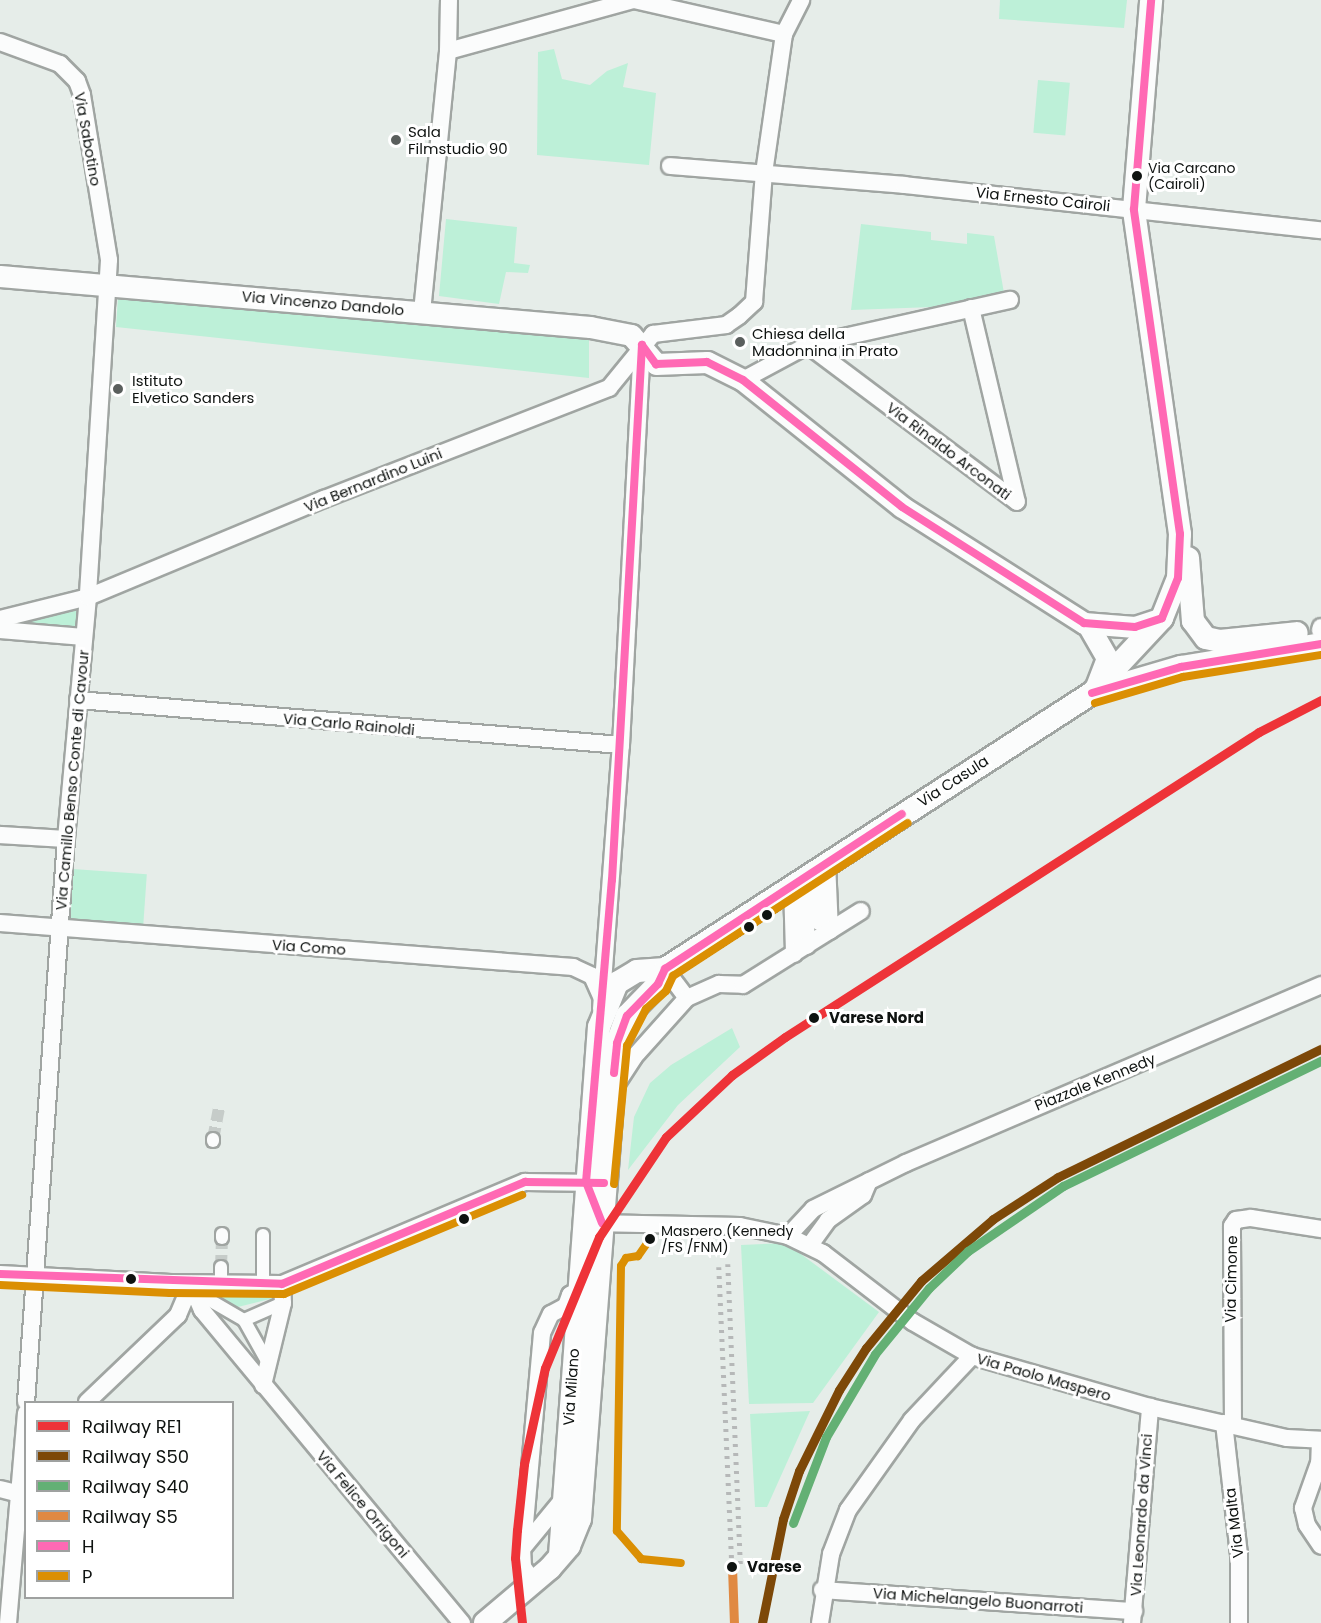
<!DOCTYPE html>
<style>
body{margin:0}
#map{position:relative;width:1321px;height:1623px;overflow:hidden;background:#e6ede9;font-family:Poppins,sans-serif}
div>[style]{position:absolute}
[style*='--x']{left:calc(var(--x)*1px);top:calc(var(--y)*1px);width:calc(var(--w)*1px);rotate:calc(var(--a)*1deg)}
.green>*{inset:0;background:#bdf0d8;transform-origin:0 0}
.pedestrian-tunnel>*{height:12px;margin-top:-6px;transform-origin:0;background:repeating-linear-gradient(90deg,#c6ccc9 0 12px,transparent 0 18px)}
.roads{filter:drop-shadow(2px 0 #a0a5a2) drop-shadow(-2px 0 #a0a5a2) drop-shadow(0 2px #a0a5a2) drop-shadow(0 -2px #a0a5a2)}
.pedestrian>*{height:12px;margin:-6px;padding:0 6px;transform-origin:6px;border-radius:6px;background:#fbfcfc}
.minor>*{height:16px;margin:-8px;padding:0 8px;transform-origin:8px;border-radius:8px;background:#fbfcfc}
.tertiary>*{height:21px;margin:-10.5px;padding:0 10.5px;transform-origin:10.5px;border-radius:10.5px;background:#fbfcfc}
.secondary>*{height:22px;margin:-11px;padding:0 11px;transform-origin:11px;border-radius:11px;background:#fbfcfc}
.rail>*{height:4.5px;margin-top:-2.25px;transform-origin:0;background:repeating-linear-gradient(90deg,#b6b8b8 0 3px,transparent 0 9px)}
.bus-1>*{height:8px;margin:-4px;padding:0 4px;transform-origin:4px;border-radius:4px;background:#ff69b4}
.bus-2>*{height:8px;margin:-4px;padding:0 4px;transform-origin:4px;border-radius:4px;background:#db8f03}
.rail-1>*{height:9px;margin:-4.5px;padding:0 4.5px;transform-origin:4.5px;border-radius:4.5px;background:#ee3338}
.rail-2>*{height:9px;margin:-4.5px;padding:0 4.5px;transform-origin:4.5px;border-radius:4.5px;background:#7d4808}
.rail-3>*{height:9px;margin:-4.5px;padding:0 4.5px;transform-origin:4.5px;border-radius:4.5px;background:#63b074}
.rail-4>*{height:9px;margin:-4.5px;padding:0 4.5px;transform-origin:4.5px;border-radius:4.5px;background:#e08942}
.dots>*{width:16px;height:16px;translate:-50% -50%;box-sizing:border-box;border:3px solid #fff;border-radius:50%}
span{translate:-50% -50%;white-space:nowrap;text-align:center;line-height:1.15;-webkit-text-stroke:6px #fff;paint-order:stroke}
.bus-label{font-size:14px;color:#0f1311}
.left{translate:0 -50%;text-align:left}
.poi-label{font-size:15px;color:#0f1311}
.street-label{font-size:15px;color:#0f1311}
.stop-label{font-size:15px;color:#0f1311;font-weight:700}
.legend{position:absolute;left:24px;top:1401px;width:210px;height:198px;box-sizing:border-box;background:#fff;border:2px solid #9fa1a0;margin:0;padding:8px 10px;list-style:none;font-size:18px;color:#0f1311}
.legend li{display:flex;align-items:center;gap:12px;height:30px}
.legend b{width:30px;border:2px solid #9fa1a0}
</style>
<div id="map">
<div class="green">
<div style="clip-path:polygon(1000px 0,1127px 0,1124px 28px,999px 19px)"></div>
<div style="clip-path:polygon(554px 49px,562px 79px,590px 85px,607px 71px,628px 63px,623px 87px,656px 93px,649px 165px,537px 155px,538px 52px)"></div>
<div style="left:1038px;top:80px;width:32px;height:53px;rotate:5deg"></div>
<div style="clip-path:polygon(446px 219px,517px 227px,514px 263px,530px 265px,528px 273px,506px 272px,499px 304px,439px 296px)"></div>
<div style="clip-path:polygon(861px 224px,931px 232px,931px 240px,967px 244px,967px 233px,994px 236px,1004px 293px,960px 306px,851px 310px)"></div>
<div style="clip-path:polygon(118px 297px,589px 339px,589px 378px,116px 327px)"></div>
<div style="clip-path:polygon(76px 599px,81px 619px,79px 634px,0 627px)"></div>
<div style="left:73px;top:869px;width:74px;height:60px;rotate:4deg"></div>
<div style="clip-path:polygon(732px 1028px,740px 1047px,678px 1105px,628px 1170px,634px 1117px,650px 1083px,671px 1065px)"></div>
<div style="clip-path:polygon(786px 1243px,879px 1312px,813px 1403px,749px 1404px,741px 1245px)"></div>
<div style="clip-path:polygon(210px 1293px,271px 1296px,274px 1298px,238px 1307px,208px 1296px)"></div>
<div style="clip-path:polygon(810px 1411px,767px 1507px,755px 1507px,750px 1414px)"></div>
</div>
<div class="pedestrian-tunnel">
<div style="--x:213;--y:1139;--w:32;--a:-79"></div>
<div style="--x:221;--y:1267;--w:29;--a:-88"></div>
</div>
<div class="roads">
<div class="pedestrian">
<div style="--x:213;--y:1141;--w:2;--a:-90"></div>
<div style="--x:222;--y:1234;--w:4;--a:90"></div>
<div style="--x:263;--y:1235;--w:51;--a:90"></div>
<div style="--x:221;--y:1285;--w:18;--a:-90"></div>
<div style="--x:192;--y:1299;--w:14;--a:-4"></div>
<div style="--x:206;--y:1298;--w:44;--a:30.1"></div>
<div style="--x:244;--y:1320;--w:47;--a:60.7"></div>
<div style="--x:244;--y:1320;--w:43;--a:-23.6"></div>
</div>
<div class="minor">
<div style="--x:634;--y:0;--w:154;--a:12.8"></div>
<div style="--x:0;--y:42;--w:64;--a:20.1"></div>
<div style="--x:60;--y:64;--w:24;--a:45"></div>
<div style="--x:77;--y:81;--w:15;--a:70"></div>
<div style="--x:82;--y:95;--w:167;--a:80.7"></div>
<div style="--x:109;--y:260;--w:338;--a:93.6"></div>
<div style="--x:88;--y:597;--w:243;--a:95.2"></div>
<div style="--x:66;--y:839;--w:564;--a:94.06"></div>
<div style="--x:448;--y:51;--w:192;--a:-15.4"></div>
<div style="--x:670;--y:166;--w:235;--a:4.6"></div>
<div style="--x:904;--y:185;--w:419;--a:6.2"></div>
<div style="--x:971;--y:308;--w:199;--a:76.7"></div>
<div style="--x:422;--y:312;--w:262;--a:-84.3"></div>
<div style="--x:448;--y:51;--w:51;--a:-88.9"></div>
<div style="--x:808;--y:345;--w:261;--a:36.9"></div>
<div style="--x:743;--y:380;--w:74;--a:-28.3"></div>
<div style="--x:808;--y:345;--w:207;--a:-12.6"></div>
<div style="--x:0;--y:619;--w:91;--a:-14"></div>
<div style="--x:88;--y:597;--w:256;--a:-22.6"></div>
<div style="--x:324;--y:499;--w:306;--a:-21.3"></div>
<div style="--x:609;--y:388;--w:70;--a:-50.8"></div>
<div style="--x:653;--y:334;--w:74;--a:-7"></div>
<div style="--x:726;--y:325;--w:16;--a:-35"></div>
<div style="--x:739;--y:316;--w:21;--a:-43"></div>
<div style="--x:754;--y:302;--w:129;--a:-85.6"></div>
<div style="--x:764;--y:173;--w:140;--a:-81.8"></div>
<div style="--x:784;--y:34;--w:38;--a:-63"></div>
<div style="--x:0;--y:630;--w:84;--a:4.8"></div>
<div style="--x:1320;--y:630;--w:3;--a:-72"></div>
<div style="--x:78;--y:700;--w:545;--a:4.74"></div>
<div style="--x:0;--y:835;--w:66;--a:3.5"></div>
<div style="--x:827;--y:862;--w:69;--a:87.5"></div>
<div style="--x:816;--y:870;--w:52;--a:86.7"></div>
<div style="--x:804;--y:877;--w:69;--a:87.5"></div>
<div style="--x:792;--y:885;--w:69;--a:88.3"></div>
<div style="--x:0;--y:923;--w:575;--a:4.39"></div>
<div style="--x:573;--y:967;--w:21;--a:25"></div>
<div style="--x:592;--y:976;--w:24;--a:66"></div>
<div style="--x:665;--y:969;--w:36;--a:53"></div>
<div style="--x:601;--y:1009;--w:265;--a:-85.7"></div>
<div style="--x:621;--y:745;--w:401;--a:-87"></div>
<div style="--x:616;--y:1085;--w:33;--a:-57"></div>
<div style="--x:634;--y:1057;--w:79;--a:-48.1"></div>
<div style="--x:687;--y:998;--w:35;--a:-24"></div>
<div style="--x:719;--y:984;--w:24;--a:2"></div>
<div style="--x:743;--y:985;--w:139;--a:-32.1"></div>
<div style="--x:593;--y:1223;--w:147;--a:1.2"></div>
<div style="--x:740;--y:1226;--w:49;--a:11.8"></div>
<div style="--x:788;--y:1236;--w:39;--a:26"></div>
<div style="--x:823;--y:1253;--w:113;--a:37.5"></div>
<div style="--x:913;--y:1322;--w:68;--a:30"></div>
<div style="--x:972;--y:1356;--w:185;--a:16"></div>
<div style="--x:1150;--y:1407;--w:140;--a:12.8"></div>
<div style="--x:1287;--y:1438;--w:34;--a:3"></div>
<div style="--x:788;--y:1236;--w:37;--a:-47"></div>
<div style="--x:813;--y:1209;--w:104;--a:-26.3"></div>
<div style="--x:906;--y:1163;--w:452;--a:-23.2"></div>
<div style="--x:810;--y:1245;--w:31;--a:-54"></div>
<div style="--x:828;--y:1220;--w:43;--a:-35.5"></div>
<div style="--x:863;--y:1195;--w:15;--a:-67"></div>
<div style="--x:0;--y:1274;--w:171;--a:3"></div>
<div style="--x:171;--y:1283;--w:111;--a:0.5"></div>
<div style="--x:282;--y:1284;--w:264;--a:-22.8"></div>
<div style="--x:525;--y:1182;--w:74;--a:0.8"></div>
<div style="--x:191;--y:1284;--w:28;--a:67"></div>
<div style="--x:202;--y:1310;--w:407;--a:50.3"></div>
<div style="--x:263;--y:1385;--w:84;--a:-76.3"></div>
<div style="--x:283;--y:1303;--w:19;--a:-93"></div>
<div style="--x:87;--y:1402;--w:126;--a:-43.7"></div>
<div style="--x:178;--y:1315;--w:34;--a:-67"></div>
<div style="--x:1224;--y:1423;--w:133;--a:83.5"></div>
<div style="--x:1239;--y:1555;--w:68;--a:90"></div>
<div style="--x:1233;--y:1425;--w:199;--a:-90.3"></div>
<div style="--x:1232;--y:1226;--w:7;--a:-56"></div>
<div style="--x:1236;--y:1220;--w:15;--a:-8"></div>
<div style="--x:1251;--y:1218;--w:71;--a:8.9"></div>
<div style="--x:1320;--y:1440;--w:23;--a:92"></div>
<div style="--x:1319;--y:1463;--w:48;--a:109.6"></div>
<div style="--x:1303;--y:1508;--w:17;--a:77"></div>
<div style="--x:1307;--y:1525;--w:25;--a:56"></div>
<div style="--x:0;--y:1489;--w:16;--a:14"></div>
<div style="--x:523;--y:1546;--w:214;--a:-84.9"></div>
<div style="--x:542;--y:1333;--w:21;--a:-65"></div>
<div style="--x:551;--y:1314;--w:17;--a:-28"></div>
<div style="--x:566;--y:1306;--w:12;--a:-70"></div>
<div style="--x:570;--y:1295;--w:9;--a:-32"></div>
<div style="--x:535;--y:1584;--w:21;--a:-125"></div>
<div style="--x:523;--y:1567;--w:18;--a:-93"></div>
<div style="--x:522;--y:1549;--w:65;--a:-50.6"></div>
<div style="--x:822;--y:1590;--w:313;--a:3.9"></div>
<div style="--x:8;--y:1623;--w:211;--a:-85.1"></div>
<div style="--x:820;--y:1623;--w:70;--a:-80.9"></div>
<div style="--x:831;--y:1554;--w:47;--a:-68.9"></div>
<div style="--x:848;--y:1510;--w:110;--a:-54.6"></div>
<div style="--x:912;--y:1420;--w:88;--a:-46.8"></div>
<div style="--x:1132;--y:1623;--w:217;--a:-85.2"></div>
</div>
<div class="tertiary">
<div style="--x:0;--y:276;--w:592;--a:4.94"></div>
<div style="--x:590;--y:327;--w:42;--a:11"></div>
<div style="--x:631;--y:335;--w:38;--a:49"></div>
<div style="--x:656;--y:364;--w:51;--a:-2.2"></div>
<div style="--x:707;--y:362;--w:40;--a:26.6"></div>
<div style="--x:743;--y:380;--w:203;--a:38.6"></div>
<div style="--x:902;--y:507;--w:216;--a:32.5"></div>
<div style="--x:1084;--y:623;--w:51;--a:4.5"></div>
<div style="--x:1135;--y:627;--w:28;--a:-18"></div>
<div style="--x:1088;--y:625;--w:38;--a:60"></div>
<div style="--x:1107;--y:658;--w:30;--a:111"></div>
</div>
<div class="secondary">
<div style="--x:1188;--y:558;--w:63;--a:85.5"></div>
<div style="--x:1193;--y:621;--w:21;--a:53"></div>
<div style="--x:1206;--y:638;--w:14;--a:12"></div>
<div style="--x:1220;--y:641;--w:77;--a:-5.9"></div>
<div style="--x:1093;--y:692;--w:101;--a:-47"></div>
<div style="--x:1162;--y:618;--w:43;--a:-68.2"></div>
<div style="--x:1178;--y:578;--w:44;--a:-87.4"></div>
<div style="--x:1180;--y:534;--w:328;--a:-98.1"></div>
<div style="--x:1134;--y:209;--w:210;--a:-85.3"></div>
<div style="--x:560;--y:1555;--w:529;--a:-85.78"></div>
<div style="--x:599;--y:1027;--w:48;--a:-67.8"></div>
<div style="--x:617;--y:983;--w:23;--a:-31"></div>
<div style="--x:637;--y:971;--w:28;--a:-4"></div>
<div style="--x:485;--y:1623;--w:85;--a:-40.2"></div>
<div style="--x:550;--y:1568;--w:29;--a:-49"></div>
<div style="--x:569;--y:1546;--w:29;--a:-68"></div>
<div style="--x:580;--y:1519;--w:477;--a:-85.6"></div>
<div style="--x:617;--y:1043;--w:29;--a:-70"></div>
<div style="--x:627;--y:1016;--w:45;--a:-45.9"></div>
<div style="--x:658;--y:984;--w:17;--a:-65"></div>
<div style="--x:665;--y:969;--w:508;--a:-32.88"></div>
<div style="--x:1092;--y:693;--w:93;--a:-16.3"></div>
<div style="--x:1181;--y:667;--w:142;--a:-9.3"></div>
</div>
</div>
<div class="rail">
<div style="--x:728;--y:1264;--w:304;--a:87.6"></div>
<div style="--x:719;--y:1267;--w:300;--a:87.5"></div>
</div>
<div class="bus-1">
<div style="--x:642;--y:345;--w:24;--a:54"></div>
<div style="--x:656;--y:364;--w:51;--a:-2.2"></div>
<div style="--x:707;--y:362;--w:40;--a:26.6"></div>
<div style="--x:743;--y:380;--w:203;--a:38.6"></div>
<div style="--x:902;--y:507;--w:216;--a:32.5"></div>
<div style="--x:1084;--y:623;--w:51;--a:4.5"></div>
<div style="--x:1135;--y:627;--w:28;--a:-18"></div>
<div style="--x:1162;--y:618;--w:43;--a:-68.2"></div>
<div style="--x:1178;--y:578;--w:44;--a:-87.4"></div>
<div style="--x:1180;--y:534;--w:328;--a:-98.1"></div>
<div style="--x:1134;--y:209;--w:210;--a:-85.3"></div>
<div style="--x:1092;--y:693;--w:93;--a:-16.3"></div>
<div style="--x:1181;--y:667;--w:142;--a:-9.3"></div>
<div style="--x:614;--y:1073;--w:30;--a:-84"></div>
<div style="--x:617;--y:1043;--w:29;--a:-70"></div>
<div style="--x:627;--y:1016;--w:45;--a:-45.9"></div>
<div style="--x:658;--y:984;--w:17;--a:-65"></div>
<div style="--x:665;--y:969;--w:283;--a:-33.2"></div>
<div style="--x:602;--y:1223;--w:44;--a:-111.3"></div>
<div style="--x:586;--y:1182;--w:303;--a:-85.1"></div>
<div style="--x:612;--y:880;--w:536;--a:-86.79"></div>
<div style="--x:0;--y:1274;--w:282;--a:2"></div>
<div style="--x:282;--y:1284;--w:264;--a:-22.8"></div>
<div style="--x:525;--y:1182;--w:79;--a:0.7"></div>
</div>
<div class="bus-2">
<div style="--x:1095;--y:703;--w:92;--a:-16.5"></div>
<div style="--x:1183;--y:677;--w:140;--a:-9.1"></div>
<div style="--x:614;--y:1184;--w:139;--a:-84.6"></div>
<div style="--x:627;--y:1046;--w:42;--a:-62.8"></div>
<div style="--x:646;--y:1009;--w:27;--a:-42"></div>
<div style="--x:666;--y:991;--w:17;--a:-65"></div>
<div style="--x:673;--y:976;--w:280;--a:-33.1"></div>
<div style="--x:650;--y:1239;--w:21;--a:125"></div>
<div style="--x:638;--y:1256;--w:12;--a:171"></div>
<div style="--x:626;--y:1258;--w:9;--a:122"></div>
<div style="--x:621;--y:1266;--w:265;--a:90.9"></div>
<div style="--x:617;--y:1531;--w:37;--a:49"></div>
<div style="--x:641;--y:1559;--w:40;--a:5.7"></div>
<div style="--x:0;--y:1285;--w:170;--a:2.7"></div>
<div style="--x:170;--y:1293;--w:114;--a:0.5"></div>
<div style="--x:284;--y:1294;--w:258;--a:-22.6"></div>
</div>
<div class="rail-1">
<div style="--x:522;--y:1623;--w:65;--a:-96.1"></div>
<div style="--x:515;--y:1558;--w:28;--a:-86"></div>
<div style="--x:517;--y:1530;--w:66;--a:-83.9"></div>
<div style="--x:524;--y:1464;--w:98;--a:-77.7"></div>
<div style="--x:545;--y:1368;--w:142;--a:-67.6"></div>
<div style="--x:599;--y:1237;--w:120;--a:-56.2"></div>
<div style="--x:666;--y:1137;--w:91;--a:-43.2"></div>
<div style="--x:732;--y:1075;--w:65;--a:-35.6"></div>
<div style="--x:785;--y:1037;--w:564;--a:-32.76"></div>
<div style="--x:1259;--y:732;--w:70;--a:-27.3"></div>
</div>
<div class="rail-2">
<div style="--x:762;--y:1623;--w:106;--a:-78.6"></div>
<div style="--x:783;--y:1519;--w:51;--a:-71.6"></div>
<div style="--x:799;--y:1471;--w:90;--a:-63.7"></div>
<div style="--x:839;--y:1390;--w:50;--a:-57.3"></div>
<div style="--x:866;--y:1348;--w:87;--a:-50.6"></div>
<div style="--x:921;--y:1281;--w:95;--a:-40.7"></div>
<div style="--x:993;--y:1219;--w:77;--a:-32.9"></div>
<div style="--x:1058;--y:1177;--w:292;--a:-26"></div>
</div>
<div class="rail-3">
<div style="--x:793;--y:1523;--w:92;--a:-69"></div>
<div style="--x:826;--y:1437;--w:96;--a:-59.4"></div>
<div style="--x:875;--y:1354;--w:85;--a:-50.7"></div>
<div style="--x:929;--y:1288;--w:54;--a:-43.5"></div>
<div style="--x:968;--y:1251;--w:115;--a:-34.4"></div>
<div style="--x:1063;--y:1186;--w:287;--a:-25.9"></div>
</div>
<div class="rail-4">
<div style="--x:732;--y:1567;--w:56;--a:88"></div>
</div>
<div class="dots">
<div style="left:396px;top:140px;background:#5a5f5d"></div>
<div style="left:1137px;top:176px;background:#0f1311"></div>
<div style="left:740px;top:342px;background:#5a5f5d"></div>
<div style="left:118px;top:389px;background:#5a5f5d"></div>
<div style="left:767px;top:915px;background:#0f1311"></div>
<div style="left:749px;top:927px;background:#0f1311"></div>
<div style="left:814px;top:1018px;background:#0f1311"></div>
<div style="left:464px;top:1219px;background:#0f1311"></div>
<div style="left:650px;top:1239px;background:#0f1311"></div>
<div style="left:131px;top:1279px;background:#0f1311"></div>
<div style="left:732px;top:1567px;background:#0f1311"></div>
</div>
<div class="bus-label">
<span class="left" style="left:1148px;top:176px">Via Carcano<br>(Cairoli)</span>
<span class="left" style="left:661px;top:1239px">Maspero (Kennedy<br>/FS /FNM)</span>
</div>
<div class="poi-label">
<span class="left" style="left:408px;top:140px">Sala<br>Filmstudio 90</span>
<span class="left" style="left:752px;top:342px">Chiesa della<br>Madonnina in Prato</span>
<span class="left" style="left:132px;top:389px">Istituto<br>Elvetico Sanders</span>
</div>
<div class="street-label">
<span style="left:88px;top:139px;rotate:80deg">Via Sabotino</span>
<span style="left:1043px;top:199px;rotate:6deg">Via Ernesto Cairoli</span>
<span style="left:323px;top:303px;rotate:5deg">Via Vincenzo Dandolo</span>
<span style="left:949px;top:451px;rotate:37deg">Via Rinaldo Arconati</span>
<span style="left:373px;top:480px;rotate:-22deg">Via Bernardino Luini</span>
<span style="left:349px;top:724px;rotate:5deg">Via Carlo Rainoldi</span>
<span style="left:72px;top:780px;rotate:-85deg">Via Camillo Benso Conte di Cavour</span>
<span style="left:953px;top:781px;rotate:-33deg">Via Casula</span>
<span style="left:309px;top:947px;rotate:4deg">Via Como</span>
<span style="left:1095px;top:1082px;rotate:-22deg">Piazzale Kennedy</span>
<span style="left:1231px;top:1279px;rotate:-89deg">Via Cimone</span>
<span style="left:1044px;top:1377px;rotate:16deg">Via Paolo Maspero</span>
<span style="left:571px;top:1387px;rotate:-86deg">Via Milano</span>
<span style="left:363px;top:1504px;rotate:50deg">Via Felice Orrigoni</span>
<span style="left:1141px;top:1515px;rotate:-86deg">Via Leonardo da Vinci</span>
<span style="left:1234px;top:1523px;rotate:-97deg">Via Malta</span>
<span style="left:978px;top:1600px;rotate:4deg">Via Michelangelo Buonarroti</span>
</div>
<div class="stop-label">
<span class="left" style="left:829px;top:1018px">Varese Nord</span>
<span class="left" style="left:747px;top:1567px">Varese</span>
</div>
<ul class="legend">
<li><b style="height:8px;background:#ee3338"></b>Railway RE1</li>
<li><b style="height:8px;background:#7d4808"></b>Railway S50</li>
<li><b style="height:8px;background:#63b074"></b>Railway S40</li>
<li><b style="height:8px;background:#e08942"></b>Railway S5</li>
<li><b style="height:8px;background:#ff69b4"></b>H</li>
<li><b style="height:8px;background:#db8f03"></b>P</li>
</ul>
</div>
